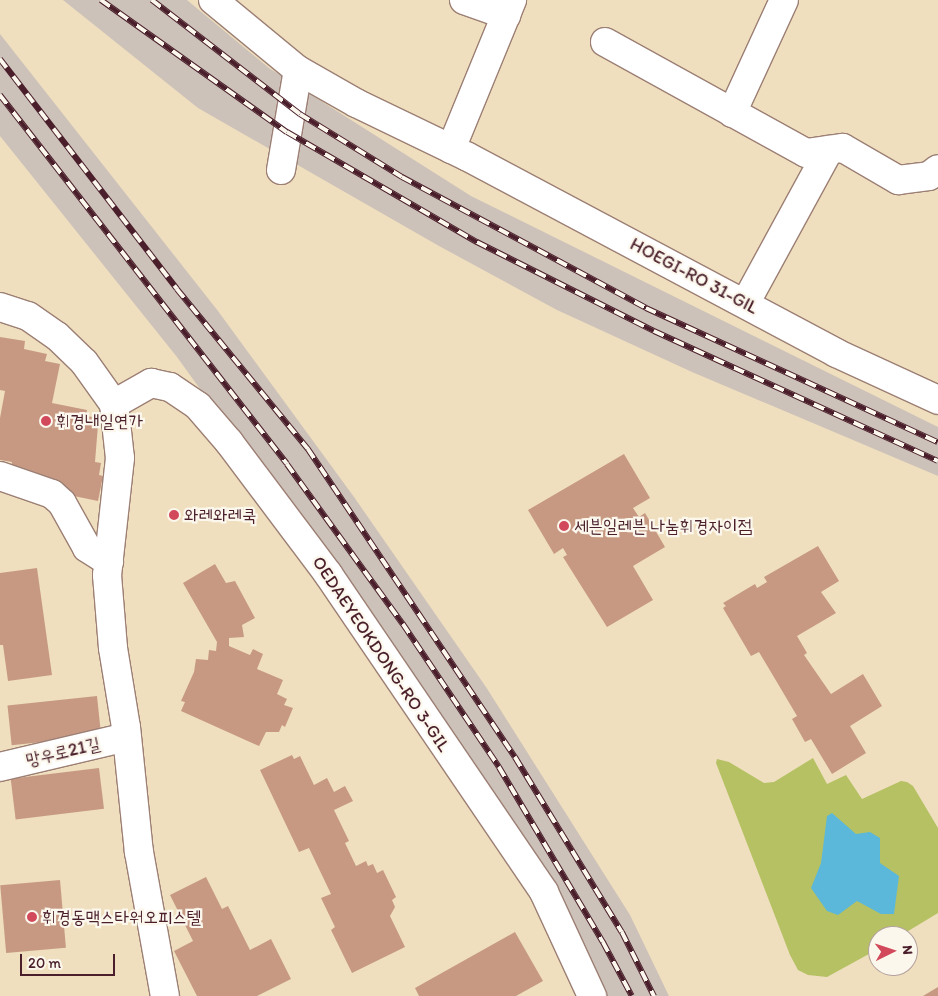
<!DOCTYPE html>
<meta charset="utf-8">
<style>
body{margin:0}
#map{position:relative;width:938px;height:996px;overflow:hidden;background:#efdfbe;font-family:Itim,"Poor Story",sans-serif}
div>[style]{position:absolute}
[style*='--x']{left:calc(var(--x)*1px);top:calc(var(--y)*1px);width:calc(var(--w)*1px);rotate:calc(var(--a)*1deg)}
.industrial>*{inset:0;background:#cdc2b9}
.green>*{inset:0;background:#b5c163}
.water>*{inset:0;background:#5cb8da}
.building>*{inset:0;background:#c79983;transform-origin:0 0}
.roads{filter:drop-shadow(1px 0 #9c7f74) drop-shadow(-1px 0 #9c7f74) drop-shadow(0 1px #9c7f74) drop-shadow(0 -1px #9c7f74)}
.minor>*{height:28px;margin:-14px;padding:0 14px;transform-origin:14px;border-radius:14px;background:#fff}
.rail>*{height:5.5px;margin-top:-2.75px;transform-origin:0;background:repeating-linear-gradient(90deg,#fbf7ec 0 11px,#4a1f2b 0 22px);box-sizing:border-box;border-block:1px solid #4a1f2b}
.dots>*{width:14px;height:14px;translate:-50% -50%;box-sizing:border-box;border:2px solid #fbf7ec;border-radius:50%}
span{translate:-50% -50%;white-space:nowrap;text-align:center;line-height:1.15;-webkit-text-stroke:4.5px #fbf7ec;paint-order:stroke}
.street-label{font-size:18px;color:#4a1f2b}
.poi-label{font-size:18px;color:#4a1f2b}
.left{translate:0 -50%;text-align:left}
.north{position:absolute;left:868px;top:926px;width:50px;height:50px;box-sizing:border-box;background:#fbf7ec;border:1px solid #b4a19f;border-radius:50%;rotate:86deg;font-size:14px;font-weight:700;line-height:20px;text-align:center;color:#4a1f2b}
.north::after{content:'';display:block;margin:auto;width:18px;height:22px;background:#d1495b;clip-path:polygon(50% 0,100% 100%,50% 72%,0 100%)}
.scale{position:absolute;left:20px;top:954px;width:95px;height:22px;box-sizing:border-box;border:2px solid #4a1f2b;border-top:0;padding-left:6px;font-size:15px;line-height:18px;white-space:nowrap;color:#4a1f2b;-webkit-text-stroke:4px #fbf7ec;paint-order:stroke}
</style>
<div id="map">
<div class="industrial">
<div style="clip-path:polygon(63px 0,187px 0,269px 68px,471px 196px,938px 427px,938px 476px,692px 372px,557px 310px,439px 246px,198px 108px)"></div>
<div style="clip-path:polygon(0 34px,218px 311px,354px 497px,486px 687px,630px 915px,669px 996px,605px 996px,377px 635px,177px 357px,0 136px)"></div>
</div>
<div class="green">
<div style="clip-path:polygon(813px 758px,827px 784px,846px 775px,862px 799px,901px 781px,907px 782px,913px 786px,938px 828px,938px 913px,900px 936px,878px 936px,878px 949px,827px 977px,808px 975px,798px 970px,790px 955px,716px 763px,717px 759px,729px 762px,764px 783px,774px 782px)"></div>
</div>
<div class="water">
<div style="clip-path:polygon(832px 813px,856px 834px,870px 832px,880px 838px,880px 863px,899px 876px,894px 914px,881px 914px,857px 901px,838px 915px,827px 911px,811px 888px,821px 863px,827px 816px)"></div>
</div>
<div class="building">
<div style="clip-path:polygon(0 337px,25px 341px,24px 349px,47px 354px,45px 361px,60px 364px,52px 403px,87px 410px,86px 416px,93px 417px,92px 424px,98px 425px,95px 462px,101px 463px,99px 475px,103px 476px,98px 501px,69px 495px,69px 489px,52px 486px,11px 468px,12px 462px,0 460px,0 418px,5px 391px,0 390px)"></div>
<div style="clip-path:polygon(624px 454px,650px 498px,633px 508px,639px 517px,645px 513px,665px 547px,633px 566px,653px 600px,607px 627px,563px 557px,567px 555px,563px 548px,554px 554px,528px 510px)"></div>
<div style="clip-path:polygon(818px 546px,839px 581px,821px 592px,836px 613px,797px 636px,807px 653px,804px 655px,831px 694px,863px 674px,882px 706px,850px 726px,866px 753px,832px 774px,811px 739px,805px 742px,792px 719px,797px 716px,759px 652px,751px 656px,723px 608px,726px 606px,723px 603px,755px 584px,757px 588px,767px 582px,764px 577px)"></div>
<div style="clip-path:polygon(215px 564px,226px 583px,235px 581px,255px 618px,242px 625px,244px 637px,229px 638px,229px 646px,250px 655px,253px 649px,263px 654px,257px 669px,283px 680px,277px 694px,287px 699px,284px 705px,293px 708px,285px 727px,282px 725px,279px 732px,266px 732px,259px 746px,181px 711px,185px 702px,181px 701px,194px 672px,196px 659px,208px 660px,209px 650px,216px 651px,217px 642px,183px 583px)"></div>
<div style="clip-path:polygon(37px 568px,52px 675px,8px 681px,3px 645px,0 645px,0 573px)"></div>
<div style="left:97px;top:696px;width:40px;height:90px;rotate:84deg"></div>
<div style="clip-path:polygon(292px 755px,294px 759px,300px 756px,314px 785px,327px 778px,334px 792px,345px 786px,353px 801px,334px 810px,349px 841px,345px 843px,356px 866px,366px 861px,368px 866px,373px 864px,377px 873px,383px 870px,396px 897px,392px 900px,395px 907px,390px 916px,405px 947px,352px 973px,331px 930px,335px 927px,321px 898px,331px 894px,309px 848px,299px 852px,260px 770px)"></div>
<div style="left:99px;top:768px;width:41px;height:89px;rotate:83deg"></div>
<div style="clip-path:polygon(206px 877px,222px 909px,228px 906px,250px 950px,271px 939px,291px 979px,257px 996px,197px 996px,174px 951px,193px 941px,170px 895px)"></div>
<div style="left:60px;top:880px;width:68px;height:60px;rotate:85deg"></div>
<div style="clip-path:polygon(515px 932px,543px 981px,516px 996px,419px 996px,415px 988px)"></div>
<div style="clip-path:polygon(938px 987px,938px 996px,923px 996px)"></div>
</div>
<div class="roads">
<div class="minor">
<div style="--x:213;--y:0;--w:110;--a:39.5"></div>
<div style="--x:298;--y:70;--w:67;--a:29.6"></div>
<div style="--x:356;--y:103;--w:124;--a:25.7"></div>
<div style="--x:468;--y:157;--w:417;--a:28"></div>
<div style="--x:836;--y:353;--w:112;--a:24.7"></div>
<div style="--x:464;--y:0;--w:45;--a:19.7"></div>
<div style="--x:605;--y:42;--w:230;--a:28.9"></div>
<div style="--x:806;--y:153;--w:37;--a:-8"></div>
<div style="--x:843;--y:148;--w:64;--a:30.2"></div>
<div style="--x:898;--y:180;--w:31;--a:-7"></div>
<div style="--x:929;--y:176;--w:11;--a:-38"></div>
<div style="--x:732;--y:113;--w:124;--a:-65.3"></div>
<div style="--x:451;--y:149;--w:161;--a:-67.7"></div>
<div style="--x:281;--y:170;--w:101;--a:-80.4"></div>
<div style="--x:746;--y:302;--w:173;--a:-61.4"></div>
<div style="--x:0;--y:307;--w:29;--a:18"></div>
<div style="--x:28;--y:316;--w:35;--a:35"></div>
<div style="--x:57;--y:336;--w:37;--a:44"></div>
<div style="--x:84;--y:362;--w:52;--a:54.5"></div>
<div style="--x:114;--y:404;--w:54;--a:83.7"></div>
<div style="--x:120;--y:458;--w:118;--a:96.3"></div>
<div style="--x:107;--y:575;--w:73;--a:85.3"></div>
<div style="--x:113;--y:648;--w:80;--a:80.7"></div>
<div style="--x:126;--y:727;--w:126;--a:84.1"></div>
<div style="--x:139;--y:852;--w:146;--a:79.8"></div>
<div style="--x:114;--y:404;--w:43;--a:-29.6"></div>
<div style="--x:151;--y:383;--w:19;--a:12"></div>
<div style="--x:170;--y:387;--w:34;--a:34"></div>
<div style="--x:198;--y:406;--w:48;--a:49.3"></div>
<div style="--x:229;--y:442;--w:165;--a:53.1"></div>
<div style="--x:328;--y:574;--w:384;--a:55.8"></div>
<div style="--x:544;--y:892;--w:115;--a:65.2"></div>
<div style="--x:0;--y:476;--w:55;--a:19.1"></div>
<div style="--x:52;--y:494;--w:13;--a:42"></div>
<div style="--x:62;--y:503;--w:51;--a:60.9"></div>
<div style="--x:87;--y:548;--w:26;--a:32"></div>
<div style="--x:0;--y:767;--w:130;--a:-13.3"></div>
</div>
</div>
<div class="rail">
<div style="--x:101;--y:0;--w:228;--a:35.4"></div>
<div style="--x:287;--y:132;--w:220;--a:30.1"></div>
<div style="--x:477;--y:242;--w:198;--a:26.7"></div>
<div style="--x:654;--y:331;--w:312;--a:24.6"></div>
<div style="--x:152;--y:0;--w:187;--a:37.6"></div>
<div style="--x:300;--y:114;--w:120;--a:31.7"></div>
<div style="--x:402;--y:177;--w:277;--a:28.2"></div>
<div style="--x:646;--y:308;--w:321;--a:24.7"></div>
<div style="--x:0;--y:59;--w:290;--a:52.4"></div>
<div style="--x:177;--y:289;--w:207;--a:50.7"></div>
<div style="--x:308;--y:449;--w:371;--a:56.1"></div>
<div style="--x:515;--y:757;--w:205;--a:58.6"></div>
<div style="--x:622;--y:932;--w:72;--a:63.4"></div>
<div style="--x:0;--y:95;--w:467;--a:52.1"></div>
<div style="--x:287;--y:464;--w:198;--a:54.1"></div>
<div style="--x:403;--y:624;--w:172;--a:56.1"></div>
<div style="--x:499;--y:767;--w:204;--a:59.3"></div>
<div style="--x:603;--y:942;--w:61;--a:61.8"></div>
</div>
<div class="dots">
<div style="left:46px;top:421px;background:#d1495b"></div>
<div style="left:174px;top:515px;background:#d1495b"></div>
<div style="left:564px;top:526px;background:#d1495b"></div>
<div style="left:32px;top:917px;background:#d1495b"></div>
</div>
<div class="street-label">
<span style="left:694px;top:276px;rotate:28deg">HOEGI-RO 31-GIL</span>
<span style="left:381px;top:654px;rotate:56deg">OEDAEYEOKDONG-RO 3-GIL</span>
<span style="left:63px;top:752px;rotate:-13deg">망우로21길</span>
</div>
<div class="poi-label">
<span class="left" style="left:56px;top:421px">휘경내일연가</span>
<span class="left" style="left:184px;top:515px">와레와레쿡</span>
<span class="left" style="left:574px;top:526px">세븐일레븐 나눔휘경자이점</span>
<span class="left" style="left:42px;top:917px">휘경동맥스타워오피스텔</span>
</div>
<div class="north">N</div>
<div class="scale">20 m</div>
</div>
